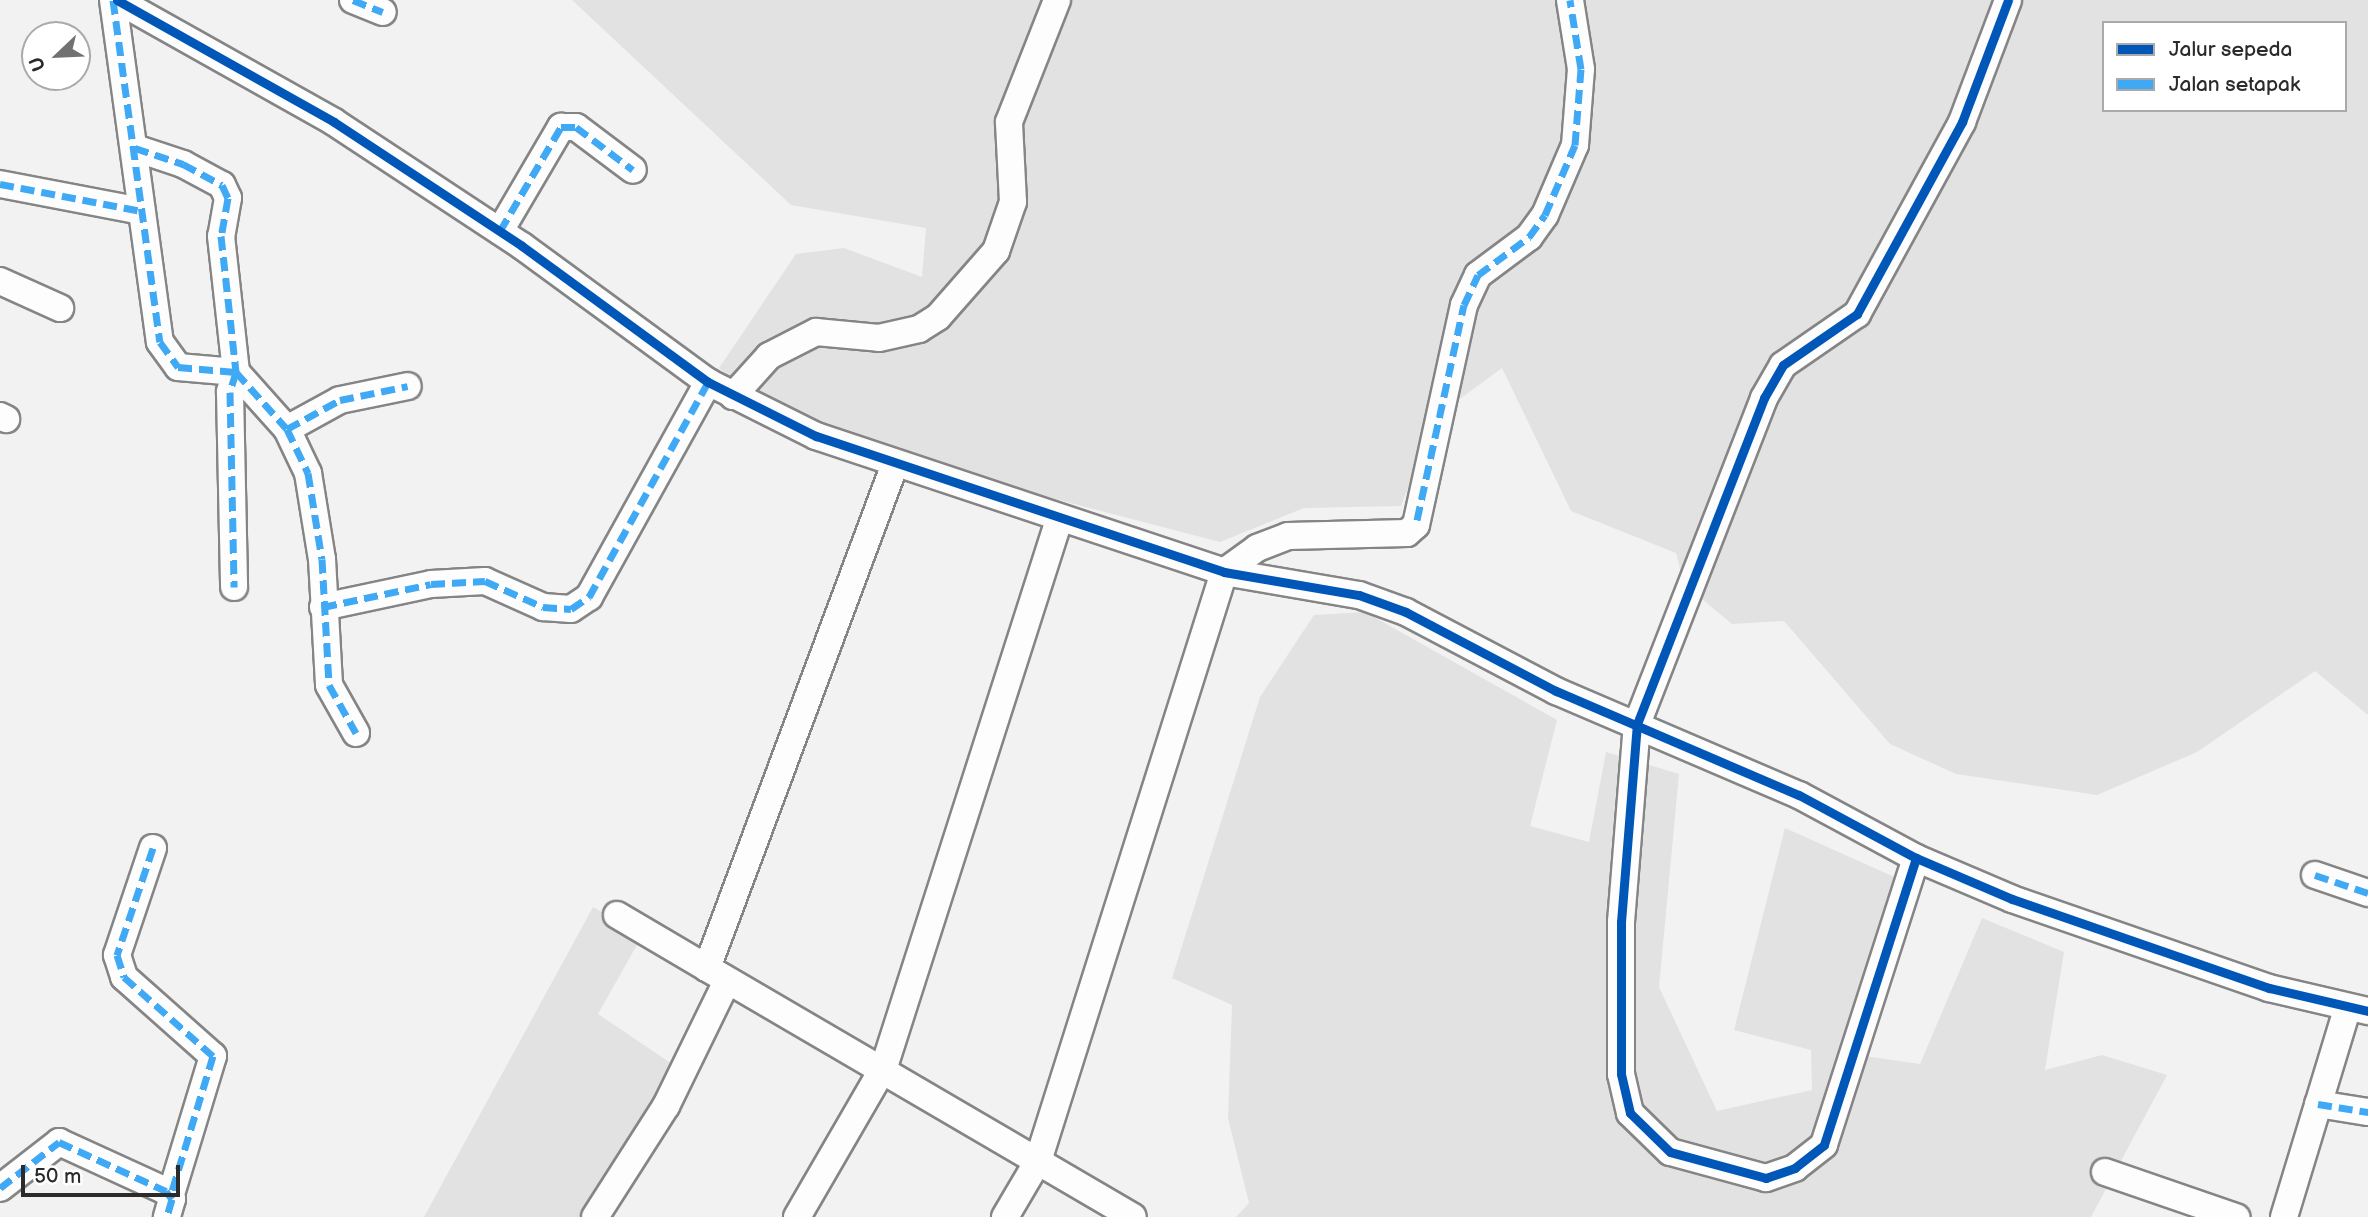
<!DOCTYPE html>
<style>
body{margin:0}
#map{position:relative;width:2368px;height:1217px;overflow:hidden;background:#f2f2f2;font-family:"Balsamiq Sans",sans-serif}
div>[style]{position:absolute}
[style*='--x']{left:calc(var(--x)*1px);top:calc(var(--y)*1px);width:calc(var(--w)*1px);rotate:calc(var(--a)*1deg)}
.built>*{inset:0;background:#e2e2e2}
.roads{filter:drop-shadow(2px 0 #858585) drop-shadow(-2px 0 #858585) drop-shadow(0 2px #858585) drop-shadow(0 -2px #858585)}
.minor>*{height:26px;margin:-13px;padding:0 13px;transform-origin:13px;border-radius:13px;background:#fdfdfd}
.quiet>*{height:7px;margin-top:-3.5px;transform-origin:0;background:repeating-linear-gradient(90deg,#3fa9f5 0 14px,transparent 0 21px)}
.cycleway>*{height:9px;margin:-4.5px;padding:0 4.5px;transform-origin:4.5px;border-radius:4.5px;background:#0057b8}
span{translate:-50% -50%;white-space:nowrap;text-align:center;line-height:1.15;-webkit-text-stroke:5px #fff;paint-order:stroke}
.legend{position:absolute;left:2102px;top:21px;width:245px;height:91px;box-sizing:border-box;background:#fff;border:2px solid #aaa;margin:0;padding:9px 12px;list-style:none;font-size:21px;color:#2b2b2b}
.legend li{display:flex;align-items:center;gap:14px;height:35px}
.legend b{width:35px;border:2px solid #aaa}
.north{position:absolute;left:21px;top:21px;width:70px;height:70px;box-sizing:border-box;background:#fff;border:2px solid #aaa;border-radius:50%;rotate:247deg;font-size:19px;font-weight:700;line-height:28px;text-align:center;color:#2b2b2b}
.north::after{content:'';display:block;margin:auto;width:24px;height:32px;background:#717171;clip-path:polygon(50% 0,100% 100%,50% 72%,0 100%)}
.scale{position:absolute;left:21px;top:1165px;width:159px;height:32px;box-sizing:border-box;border:4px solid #2b2b2b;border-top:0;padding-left:9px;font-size:21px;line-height:24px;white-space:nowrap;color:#2b2b2b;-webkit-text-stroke:5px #fff;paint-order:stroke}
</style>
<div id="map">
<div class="built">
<div style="clip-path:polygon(evenodd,572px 0,2368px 0,2368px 715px,2315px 671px,2197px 752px,2097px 795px,1956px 774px,1890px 744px,1784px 621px,1732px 624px,1684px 584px,1676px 553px,1571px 511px,1502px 368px,1435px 417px,1401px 506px,1304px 508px,1220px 542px,986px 481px,754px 399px,719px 368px,796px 254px,844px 248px,922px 277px,926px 228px,791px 205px,572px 0,2104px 23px,2345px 23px,2345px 110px,2104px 110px,2104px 23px)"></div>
<div style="clip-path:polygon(1365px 612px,1557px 720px,1530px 826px,1589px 842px,1606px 752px,1679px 774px,1659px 987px,1717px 1111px,1812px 1090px,1811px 1050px,1734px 1030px,1785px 828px,1901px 880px,1850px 1054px,1920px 1064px,1982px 918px,2064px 952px,2045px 1070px,2102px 1055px,2167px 1075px,2091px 1217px,1236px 1217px,1249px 1203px,1228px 1118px,1232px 1005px,1172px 978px,1260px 697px,1314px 615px)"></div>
<div style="clip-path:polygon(593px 907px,642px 936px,598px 1014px,675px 1066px,584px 1217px,424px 1217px)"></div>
</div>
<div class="roads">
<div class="minor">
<div style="--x:113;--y:0;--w:345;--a:82.2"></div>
<div style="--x:160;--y:342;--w:31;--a:54"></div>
<div style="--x:178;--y:367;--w:58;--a:4.9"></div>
<div style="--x:236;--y:372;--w:21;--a:107"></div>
<div style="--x:230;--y:392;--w:195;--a:88.8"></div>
<div style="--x:117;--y:0;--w:249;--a:29.3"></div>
<div style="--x:334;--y:122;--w:225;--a:33.4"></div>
<div style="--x:522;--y:246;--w:230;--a:36.2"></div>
<div style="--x:708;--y:382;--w:121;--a:26.6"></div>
<div style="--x:816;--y:436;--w:430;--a:18.4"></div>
<div style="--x:1224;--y:572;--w:137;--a:9.7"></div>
<div style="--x:1359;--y:595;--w:50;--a:19.9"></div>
<div style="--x:1406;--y:612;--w:170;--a:27.8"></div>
<div style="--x:1556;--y:691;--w:264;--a:23.2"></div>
<div style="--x:1799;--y:795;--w:133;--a:28.3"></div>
<div style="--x:1916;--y:858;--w:104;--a:23.1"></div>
<div style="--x:2012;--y:899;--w:272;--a:19.1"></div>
<div style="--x:2269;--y:988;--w:102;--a:13.1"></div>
<div style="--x:353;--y:0;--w:32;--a:22"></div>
<div style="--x:135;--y:148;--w:51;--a:18.4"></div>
<div style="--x:183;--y:164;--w:44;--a:28.3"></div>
<div style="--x:222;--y:185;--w:14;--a:65"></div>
<div style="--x:228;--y:198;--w:39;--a:100"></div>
<div style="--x:221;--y:236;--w:137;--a:83.7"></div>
<div style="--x:236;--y:372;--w:76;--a:48.2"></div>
<div style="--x:287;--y:429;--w:49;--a:64.5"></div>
<div style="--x:308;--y:473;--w:87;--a:80.8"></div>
<div style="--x:322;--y:559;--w:126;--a:86.8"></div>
<div style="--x:329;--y:685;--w:55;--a:60.6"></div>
<div style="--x:0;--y:184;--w:144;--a:10.8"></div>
<div style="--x:500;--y:231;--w:121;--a:-59.6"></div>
<div style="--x:561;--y:127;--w:15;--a:0"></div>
<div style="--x:576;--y:127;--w:71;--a:37"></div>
<div style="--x:0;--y:281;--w:66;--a:24.2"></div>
<div style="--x:733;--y:396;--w:54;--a:-48"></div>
<div style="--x:769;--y:356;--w:53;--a:-27.1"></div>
<div style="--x:816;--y:332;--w:63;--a:5.4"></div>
<div style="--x:879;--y:338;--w:41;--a:-12.7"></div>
<div style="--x:919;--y:329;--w:22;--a:-32"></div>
<div style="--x:938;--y:317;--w:88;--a:-48.7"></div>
<div style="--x:996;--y:251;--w:52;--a:-70.9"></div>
<div style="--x:1013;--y:202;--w:80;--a:-92.9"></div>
<div style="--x:1009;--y:122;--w:131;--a:-68.5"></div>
<div style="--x:0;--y:416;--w:7;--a:27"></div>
<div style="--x:287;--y:429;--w:60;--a:-28.7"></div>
<div style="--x:340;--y:400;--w:69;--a:-11.6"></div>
<div style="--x:895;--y:464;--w:538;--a:110.46"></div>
<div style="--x:707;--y:968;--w:493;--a:30.3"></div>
<div style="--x:323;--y:607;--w:110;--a:-12"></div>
<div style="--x:431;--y:584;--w:54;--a:-3.2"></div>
<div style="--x:485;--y:581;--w:64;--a:24.1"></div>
<div style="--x:543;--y:607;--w:28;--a:4"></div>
<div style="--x:571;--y:609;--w:22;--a:-34"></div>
<div style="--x:589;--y:597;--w:246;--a:-61"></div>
<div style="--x:153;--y:848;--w:113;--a:108.6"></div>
<div style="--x:117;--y:955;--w:23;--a:72"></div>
<div style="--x:124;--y:977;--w:119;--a:41.6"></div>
<div style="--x:213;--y:1056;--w:144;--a:106.9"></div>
<div style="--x:1916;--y:858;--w:301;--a:107.8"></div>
<div style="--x:1824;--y:1145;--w:37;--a:142"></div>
<div style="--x:1795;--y:1168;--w:31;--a:161"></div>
<div style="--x:1766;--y:1178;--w:99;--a:-164.8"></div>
<div style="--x:1670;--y:1152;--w:56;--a:-135.7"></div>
<div style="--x:1630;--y:1113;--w:40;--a:-103"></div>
<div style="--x:1621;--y:1074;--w:152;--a:-90"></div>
<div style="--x:1621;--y:922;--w:199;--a:-85.4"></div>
<div style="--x:1637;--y:724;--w:350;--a:-68.7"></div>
<div style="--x:1764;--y:398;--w:38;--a:-60"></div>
<div style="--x:1783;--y:365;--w:90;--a:-34.6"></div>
<div style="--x:1857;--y:314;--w:219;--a:-61.3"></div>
<div style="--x:1962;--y:122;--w:130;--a:-69.3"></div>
<div style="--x:2315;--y:875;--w:56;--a:18.8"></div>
<div style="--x:617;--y:915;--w:104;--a:30.5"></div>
<div style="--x:2318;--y:1104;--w:51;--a:9.1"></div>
<div style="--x:2105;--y:1172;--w:139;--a:19"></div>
<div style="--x:0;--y:1188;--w:75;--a:-37.9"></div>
<div style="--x:59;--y:1142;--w:118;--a:24.6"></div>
<div style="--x:166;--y:1191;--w:10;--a:53"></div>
<div style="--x:172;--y:1199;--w:19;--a:106"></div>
<div style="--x:595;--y:1217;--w:132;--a:-57.4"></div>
<div style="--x:666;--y:1106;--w:139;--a:-64"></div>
<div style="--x:797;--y:1217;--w:173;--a:-59.9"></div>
<div style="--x:884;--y:1067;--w:574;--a:-72.26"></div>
<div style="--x:1005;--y:1217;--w:65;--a:-59.5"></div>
<div style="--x:1038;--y:1161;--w:618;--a:-72.47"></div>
<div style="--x:1224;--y:572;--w:41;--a:-36"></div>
<div style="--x:1257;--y:548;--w:33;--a:-21"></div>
<div style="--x:1288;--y:536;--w:119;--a:-1.4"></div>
<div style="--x:1407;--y:533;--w:12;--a:-42"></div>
<div style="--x:1416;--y:525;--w:225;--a:-77.7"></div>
<div style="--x:1464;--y:305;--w:33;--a:-65"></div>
<div style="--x:1478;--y:275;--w:64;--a:-36.7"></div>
<div style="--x:1529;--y:237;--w:27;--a:-54"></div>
<div style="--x:1545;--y:215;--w:76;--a:-66.8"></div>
<div style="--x:1575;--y:145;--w:76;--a:-85.5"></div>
<div style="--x:1581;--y:69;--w:70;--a:-99.1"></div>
<div style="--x:2284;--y:1217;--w:217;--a:-73.1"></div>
</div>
</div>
<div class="quiet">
<div style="--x:113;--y:0;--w:345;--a:82.2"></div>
<div style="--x:160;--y:342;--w:31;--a:54"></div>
<div style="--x:178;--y:367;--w:58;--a:4.9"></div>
<div style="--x:236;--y:372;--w:21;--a:107"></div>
<div style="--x:230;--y:392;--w:195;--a:88.8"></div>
<div style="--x:353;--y:0;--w:32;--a:22"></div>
<div style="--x:135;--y:148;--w:51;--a:18.4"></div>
<div style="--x:183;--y:164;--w:44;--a:28.3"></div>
<div style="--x:222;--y:185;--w:14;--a:65"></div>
<div style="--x:228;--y:198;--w:39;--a:100"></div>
<div style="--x:221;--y:236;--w:137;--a:83.7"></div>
<div style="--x:236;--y:372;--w:76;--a:48.2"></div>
<div style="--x:287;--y:429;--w:49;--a:64.5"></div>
<div style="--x:308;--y:473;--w:87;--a:80.8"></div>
<div style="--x:322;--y:559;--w:126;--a:86.8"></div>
<div style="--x:329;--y:685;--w:55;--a:60.6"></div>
<div style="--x:0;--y:184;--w:144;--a:10.8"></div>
<div style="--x:500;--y:231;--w:121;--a:-59.6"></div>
<div style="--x:561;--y:127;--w:15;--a:0"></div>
<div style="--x:576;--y:127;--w:71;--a:37"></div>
<div style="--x:287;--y:429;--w:60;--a:-28.7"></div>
<div style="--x:340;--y:400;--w:69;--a:-11.6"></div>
<div style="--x:1417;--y:520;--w:220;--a:-77.7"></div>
<div style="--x:1464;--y:305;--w:33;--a:-65"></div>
<div style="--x:1478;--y:275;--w:64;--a:-36.7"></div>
<div style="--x:1529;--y:237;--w:27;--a:-54"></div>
<div style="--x:1545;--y:215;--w:76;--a:-66.8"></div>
<div style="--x:1575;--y:145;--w:76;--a:-85.5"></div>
<div style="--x:1581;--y:69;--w:70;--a:-99.1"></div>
<div style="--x:323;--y:607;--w:110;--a:-12"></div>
<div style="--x:431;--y:584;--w:54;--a:-3.2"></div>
<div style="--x:485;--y:581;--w:64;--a:24.1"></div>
<div style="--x:543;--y:607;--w:28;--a:4"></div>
<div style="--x:571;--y:609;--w:22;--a:-34"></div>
<div style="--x:589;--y:597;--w:246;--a:-61"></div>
<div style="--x:153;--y:848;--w:113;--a:108.6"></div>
<div style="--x:117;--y:955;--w:23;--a:72"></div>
<div style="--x:124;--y:977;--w:119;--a:41.6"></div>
<div style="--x:213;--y:1056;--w:144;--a:106.9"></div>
<div style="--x:2315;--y:875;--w:56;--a:18.8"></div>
<div style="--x:2318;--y:1104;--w:51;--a:9.1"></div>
<div style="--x:0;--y:1188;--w:75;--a:-37.9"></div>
<div style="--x:59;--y:1142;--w:118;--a:24.6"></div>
<div style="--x:166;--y:1191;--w:10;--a:53"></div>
<div style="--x:172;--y:1199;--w:19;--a:106"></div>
</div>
<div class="cycleway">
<div style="--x:117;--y:0;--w:249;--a:29.3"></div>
<div style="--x:334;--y:122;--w:225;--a:33.4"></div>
<div style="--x:522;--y:246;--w:230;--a:36.2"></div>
<div style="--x:708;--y:382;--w:121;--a:26.6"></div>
<div style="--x:816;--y:436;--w:430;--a:18.4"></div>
<div style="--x:1224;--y:572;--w:137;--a:9.7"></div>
<div style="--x:1359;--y:595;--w:50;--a:19.9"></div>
<div style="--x:1406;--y:612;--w:170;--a:27.8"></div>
<div style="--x:1556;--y:691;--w:264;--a:23.2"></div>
<div style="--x:1799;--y:795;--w:133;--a:28.3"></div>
<div style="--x:1916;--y:858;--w:104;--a:23.1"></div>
<div style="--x:2012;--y:899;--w:272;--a:19.1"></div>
<div style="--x:2269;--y:988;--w:102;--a:13.1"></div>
<div style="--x:1916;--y:858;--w:301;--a:107.8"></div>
<div style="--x:1824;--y:1145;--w:37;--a:142"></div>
<div style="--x:1795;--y:1168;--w:31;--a:161"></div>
<div style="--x:1766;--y:1178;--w:99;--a:-164.8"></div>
<div style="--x:1670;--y:1152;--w:56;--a:-135.7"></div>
<div style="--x:1630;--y:1113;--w:40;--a:-103"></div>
<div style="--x:1621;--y:1074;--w:152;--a:-90"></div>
<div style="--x:1621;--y:922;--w:199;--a:-85.4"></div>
<div style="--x:1637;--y:724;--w:350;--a:-68.7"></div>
<div style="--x:1764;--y:398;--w:38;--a:-60"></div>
<div style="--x:1783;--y:365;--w:90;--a:-34.6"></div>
<div style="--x:1857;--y:314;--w:219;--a:-61.3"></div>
<div style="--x:1962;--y:122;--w:130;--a:-69.3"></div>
</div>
<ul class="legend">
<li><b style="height:9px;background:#0057b8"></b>Jalur sepeda</li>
<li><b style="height:9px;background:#3fa9f5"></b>Jalan setapak</li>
</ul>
<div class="north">U</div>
<div class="scale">50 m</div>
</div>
